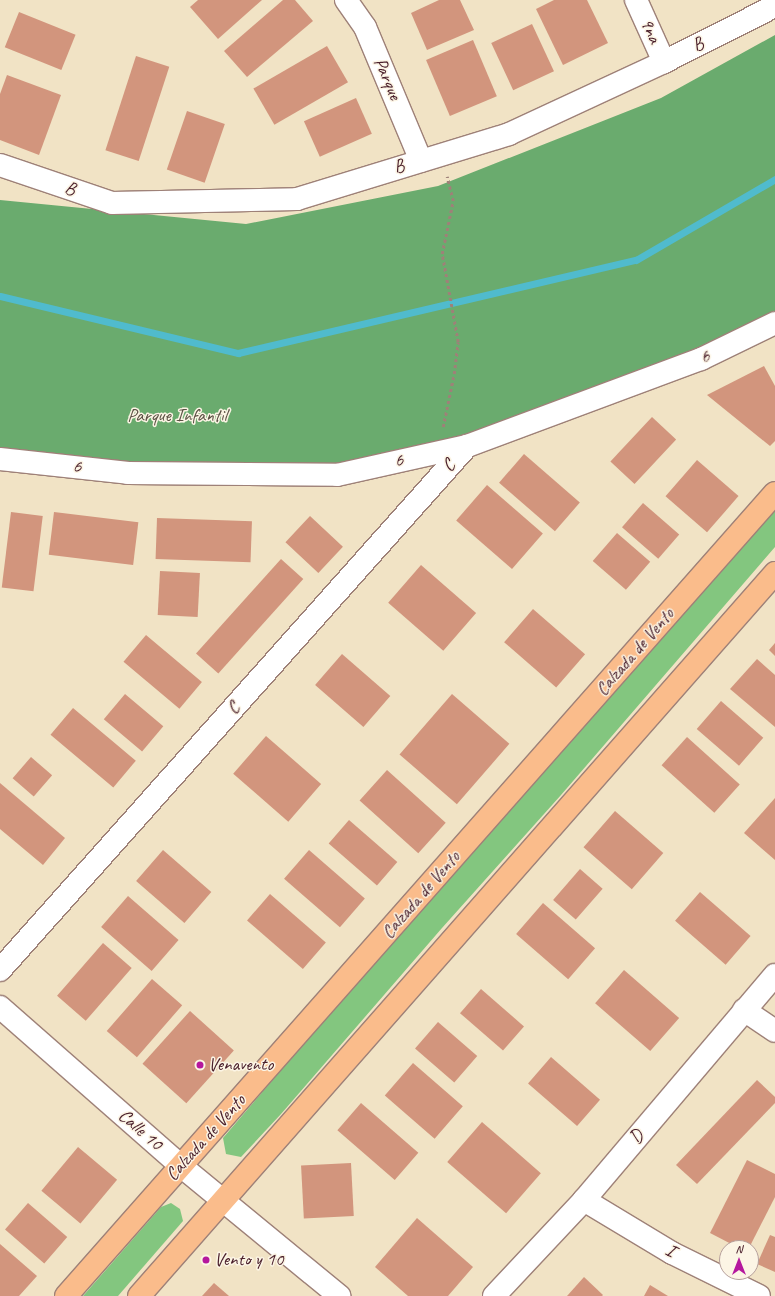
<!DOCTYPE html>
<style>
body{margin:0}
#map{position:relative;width:775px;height:1296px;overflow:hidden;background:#f1e3c5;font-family:Caveat,sans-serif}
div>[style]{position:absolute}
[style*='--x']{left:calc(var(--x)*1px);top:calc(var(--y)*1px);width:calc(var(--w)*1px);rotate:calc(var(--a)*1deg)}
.green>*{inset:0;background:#83c67f}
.forest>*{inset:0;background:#6aab6e}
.stream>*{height:7px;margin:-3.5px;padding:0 3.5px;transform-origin:3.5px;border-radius:3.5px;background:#50bbcd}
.building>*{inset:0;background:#d2957d;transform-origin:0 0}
.path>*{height:2.5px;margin-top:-1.25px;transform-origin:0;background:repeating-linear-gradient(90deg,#9e8178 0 3px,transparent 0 6px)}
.roads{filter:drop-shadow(1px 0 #9e8178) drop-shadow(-1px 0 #9e8178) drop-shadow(0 1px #9e8178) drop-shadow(0 -1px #9e8178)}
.minor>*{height:22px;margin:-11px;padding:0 11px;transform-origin:11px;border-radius:11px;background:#fff}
.tertiary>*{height:22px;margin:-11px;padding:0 11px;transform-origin:11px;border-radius:11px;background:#fff}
.primary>*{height:22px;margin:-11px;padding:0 11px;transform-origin:11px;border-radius:11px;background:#fabc8b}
.dots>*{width:11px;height:11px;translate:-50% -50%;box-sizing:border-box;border:2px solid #fcf5e5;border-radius:50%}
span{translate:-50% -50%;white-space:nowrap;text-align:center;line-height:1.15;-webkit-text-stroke:3px #fcf5e5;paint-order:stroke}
.street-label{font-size:19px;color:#4a1f2b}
.park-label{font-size:19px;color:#5b5144}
.poi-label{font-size:19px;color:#4a1f2b}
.left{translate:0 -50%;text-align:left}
.north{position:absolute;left:719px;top:1240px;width:40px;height:40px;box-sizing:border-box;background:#fcf5e5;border:1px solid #b59f9b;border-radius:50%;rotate:0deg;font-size:11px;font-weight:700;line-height:16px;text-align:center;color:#4a1f2b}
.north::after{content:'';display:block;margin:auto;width:14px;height:18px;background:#b5179e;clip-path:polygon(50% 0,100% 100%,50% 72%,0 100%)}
</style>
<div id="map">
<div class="green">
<div style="clip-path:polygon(775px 507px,775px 547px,561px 795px,442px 928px,281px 1114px,241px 1157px,226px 1154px,223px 1138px,323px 1021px,628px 676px)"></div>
<div style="clip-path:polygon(171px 1203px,180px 1209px,183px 1221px,118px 1296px,83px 1296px,161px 1207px)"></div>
</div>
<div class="forest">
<div style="clip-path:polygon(775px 35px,775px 336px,685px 374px,457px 462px,236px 482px,0 465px,0 200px,246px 224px,438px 186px,661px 98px)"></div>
</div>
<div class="stream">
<div style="--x:0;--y:296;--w:245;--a:13.5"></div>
<div style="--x:238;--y:353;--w:409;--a:-13.2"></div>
<div style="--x:636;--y:260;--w:161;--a:-30.2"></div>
</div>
<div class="building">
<div style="clip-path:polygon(198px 0,262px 0,218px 39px,190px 7px)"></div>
<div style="clip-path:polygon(283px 0,295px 0,313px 21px,247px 77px,224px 51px)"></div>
<div style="clip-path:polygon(439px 0,460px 0,474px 30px,427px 50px,411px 13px)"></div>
<div style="clip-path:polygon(554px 0,587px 0,608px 43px,563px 65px,536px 9px)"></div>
<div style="left:19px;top:12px;width:61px;height:38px;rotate:22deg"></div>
<div style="left:532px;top:24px;width:52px;height:45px;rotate:65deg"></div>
<div style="left:473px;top:40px;width:61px;height:51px;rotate:67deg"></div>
<div style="left:327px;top:46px;width:42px;height:85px;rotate:60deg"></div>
<div style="left:136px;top:56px;width:35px;height:99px;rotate:18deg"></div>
<div style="clip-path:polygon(7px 75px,61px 95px,39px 155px,0 140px,0 94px)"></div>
<div style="left:356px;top:98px;width:39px;height:57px;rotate:66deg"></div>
<div style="left:187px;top:111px;width:40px;height:62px;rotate:19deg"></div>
<div style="clip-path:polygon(764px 366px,775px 386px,775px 441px,770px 446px,707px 395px)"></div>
<div style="left:652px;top:417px;width:33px;height:61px;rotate:43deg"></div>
<div style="left:524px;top:454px;width:74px;height:38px;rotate:41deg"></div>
<div style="left:697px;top:460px;width:55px;height:48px;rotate:41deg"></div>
<div style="left:487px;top:485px;width:74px;height:47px;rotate:41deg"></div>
<div style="left:643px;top:503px;width:48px;height:32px;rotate:41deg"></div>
<div style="left:11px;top:512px;width:32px;height:76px;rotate:7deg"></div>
<div style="left:54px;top:512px;width:85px;height:43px;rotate:7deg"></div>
<div style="left:310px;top:516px;width:45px;height:36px;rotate:43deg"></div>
<div style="left:157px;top:518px;width:95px;height:41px;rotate:2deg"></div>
<div style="left:617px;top:533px;width:44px;height:37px;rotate:41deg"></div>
<div style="left:281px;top:559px;width:30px;height:127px;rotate:42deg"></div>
<div style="left:421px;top:565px;width:73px;height:50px;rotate:41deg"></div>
<div style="left:160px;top:571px;width:40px;height:44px;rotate:3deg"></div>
<div style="left:533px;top:609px;width:69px;height:44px;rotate:41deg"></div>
<div style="left:146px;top:635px;width:73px;height:35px;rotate:40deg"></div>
<div style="clip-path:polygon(775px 643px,775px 656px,769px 650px)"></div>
<div style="left:342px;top:654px;width:64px;height:41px;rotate:41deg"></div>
<div style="clip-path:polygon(757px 659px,775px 675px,775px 727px,730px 689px)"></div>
<div style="left:125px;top:694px;width:50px;height:33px;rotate:40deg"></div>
<div style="left:452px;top:694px;width:76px;height:80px;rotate:41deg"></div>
<div style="left:721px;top:701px;width:56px;height:37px;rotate:41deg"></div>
<div style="left:73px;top:708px;width:82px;height:35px;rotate:40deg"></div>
<div style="left:266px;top:736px;width:73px;height:50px;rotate:41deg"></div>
<div style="left:687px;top:737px;width:71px;height:38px;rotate:42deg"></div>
<div style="left:31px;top:757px;width:28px;height:28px;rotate:41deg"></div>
<div style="left:387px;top:770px;width:79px;height:41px;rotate:42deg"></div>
<div style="clip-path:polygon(0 783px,65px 838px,43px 865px,0 829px)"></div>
<div style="clip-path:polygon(775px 798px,775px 860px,744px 833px)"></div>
<div style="left:615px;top:811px;width:64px;height:48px;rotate:41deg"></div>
<div style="left:349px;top:820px;width:64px;height:31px;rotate:41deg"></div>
<div style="left:163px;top:850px;width:64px;height:41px;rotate:41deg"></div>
<div style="left:309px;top:850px;width:74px;height:38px;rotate:41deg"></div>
<div style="left:580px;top:869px;width:30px;height:41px;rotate:41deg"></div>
<div style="left:700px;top:892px;width:67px;height:38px;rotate:41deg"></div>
<div style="left:270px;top:894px;width:74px;height:35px;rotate:41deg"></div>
<div style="left:128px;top:896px;width:67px;height:41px;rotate:41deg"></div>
<div style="left:543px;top:903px;width:69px;height:41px;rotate:41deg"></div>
<div style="left:103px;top:943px;width:38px;height:70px;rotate:41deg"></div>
<div style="left:624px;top:970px;width:73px;height:44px;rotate:41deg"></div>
<div style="left:152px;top:979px;width:40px;height:69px;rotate:41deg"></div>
<div style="left:481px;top:989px;width:57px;height:32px;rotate:41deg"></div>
<div style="left:190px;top:1011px;width:59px;height:71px;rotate:42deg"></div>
<div style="left:438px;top:1022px;width:52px;height:35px;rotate:41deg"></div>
<div style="left:551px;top:1057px;width:65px;height:35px;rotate:41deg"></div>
<div style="left:413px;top:1063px;width:66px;height:43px;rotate:41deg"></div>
<div style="clip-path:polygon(757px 1080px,775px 1097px,775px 1103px,697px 1184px,676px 1165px)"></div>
<div style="left:361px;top:1103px;width:76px;height:36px;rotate:41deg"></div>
<div style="left:482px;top:1122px;width:78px;height:53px;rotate:41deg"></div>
<div style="left:78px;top:1147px;width:51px;height:57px;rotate:40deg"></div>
<div style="clip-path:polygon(747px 1160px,775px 1174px,775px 1197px,749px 1248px,739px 1248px,710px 1233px)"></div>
<div style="left:351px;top:1163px;width:53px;height:50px;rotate:87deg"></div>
<div style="left:28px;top:1203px;width:52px;height:35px;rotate:41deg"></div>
<div style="clip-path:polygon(417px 1218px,473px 1267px,448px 1296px,408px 1296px,375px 1267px)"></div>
<div style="clip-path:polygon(770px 1235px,775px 1237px,775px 1272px,757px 1264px)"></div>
<div style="clip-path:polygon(0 1244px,37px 1276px,19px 1296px,0 1296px)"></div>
<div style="clip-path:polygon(584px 1277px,603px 1295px,602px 1296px,567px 1296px)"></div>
<div style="clip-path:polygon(214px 1283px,229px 1296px,202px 1296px)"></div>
<div style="clip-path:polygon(650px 1285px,668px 1296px,644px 1296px)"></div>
</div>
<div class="path">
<div style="--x:443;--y:427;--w:54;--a:-78.3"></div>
<div style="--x:454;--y:374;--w:32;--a:-83"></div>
<div style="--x:458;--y:342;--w:89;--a:-100.3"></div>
<div style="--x:442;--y:254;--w:54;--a:-78.3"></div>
<div style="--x:453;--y:201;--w:25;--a:-104"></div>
</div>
<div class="roads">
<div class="minor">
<div style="--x:346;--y:0;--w:33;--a:55"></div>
<div style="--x:365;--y:27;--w:145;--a:67.3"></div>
<div style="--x:636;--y:0;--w:68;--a:65.7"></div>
<div style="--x:0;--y:165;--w:118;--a:18.7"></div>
<div style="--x:112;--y:203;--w:185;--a:-1.2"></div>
<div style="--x:297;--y:199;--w:222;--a:-17"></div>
<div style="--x:509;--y:134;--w:171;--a:-24.9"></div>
<div style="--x:664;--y:62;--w:124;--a:-26.8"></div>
<div style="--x:0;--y:459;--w:129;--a:6.2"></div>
<div style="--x:128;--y:473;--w:209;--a:0.5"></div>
<div style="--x:337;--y:475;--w:133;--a:-12.6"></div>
<div style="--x:467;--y:446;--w:250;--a:-20.4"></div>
<div style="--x:701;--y:359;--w:82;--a:-25.9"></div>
<div style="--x:0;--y:970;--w:702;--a:-48.29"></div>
<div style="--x:744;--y:1010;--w:37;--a:34"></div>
<div style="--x:584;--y:1200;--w:103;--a:31.1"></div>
<div style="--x:672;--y:1253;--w:97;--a:26.3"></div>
<div style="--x:494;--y:1296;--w:132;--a:-46.8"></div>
<div style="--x:584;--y:1200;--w:295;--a:-49.7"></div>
</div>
<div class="tertiary">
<div style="--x:0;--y:1007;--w:241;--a:41.3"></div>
<div style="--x:181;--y:1166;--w:205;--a:39.4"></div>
</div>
<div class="primary">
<div style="--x:66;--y:1296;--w:1071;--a:-48.56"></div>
<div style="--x:139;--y:1296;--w:963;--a:-48.66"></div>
</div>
</div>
<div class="dots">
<div style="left:200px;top:1065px;background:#b5179e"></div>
<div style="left:206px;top:1260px;background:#b5179e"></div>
</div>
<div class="street-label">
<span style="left:650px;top:31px;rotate:66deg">9na</span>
<span style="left:698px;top:45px;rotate:-27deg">B</span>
<span style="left:387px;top:79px;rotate:67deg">Parque</span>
<span style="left:399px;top:167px;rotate:-17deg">B</span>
<span style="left:70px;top:189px;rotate:19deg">B</span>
<span style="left:705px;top:357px;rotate:-24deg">6</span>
<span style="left:399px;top:461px;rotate:-12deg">6</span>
<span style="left:449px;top:466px;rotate:-48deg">C</span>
<span style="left:77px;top:467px;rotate:6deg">6</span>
<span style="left:635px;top:652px;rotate:-49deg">Calzada de Vento</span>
<span style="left:233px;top:708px;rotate:-48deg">C</span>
<span style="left:421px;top:895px;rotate:-49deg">Calzada de Vento</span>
<span style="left:140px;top:1130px;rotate:41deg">Calle 10</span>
<span style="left:637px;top:1137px;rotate:-50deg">D</span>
<span style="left:206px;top:1138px;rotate:-48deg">Calzada de Vento</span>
<span style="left:670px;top:1251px;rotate:29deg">I</span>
</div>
<div class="park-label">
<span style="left:177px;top:416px">Parque Infantil</span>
</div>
<div class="poi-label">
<span class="left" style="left:208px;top:1065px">Venavento</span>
<span class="left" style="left:214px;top:1260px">Vento y 10</span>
</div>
<div class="north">N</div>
</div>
